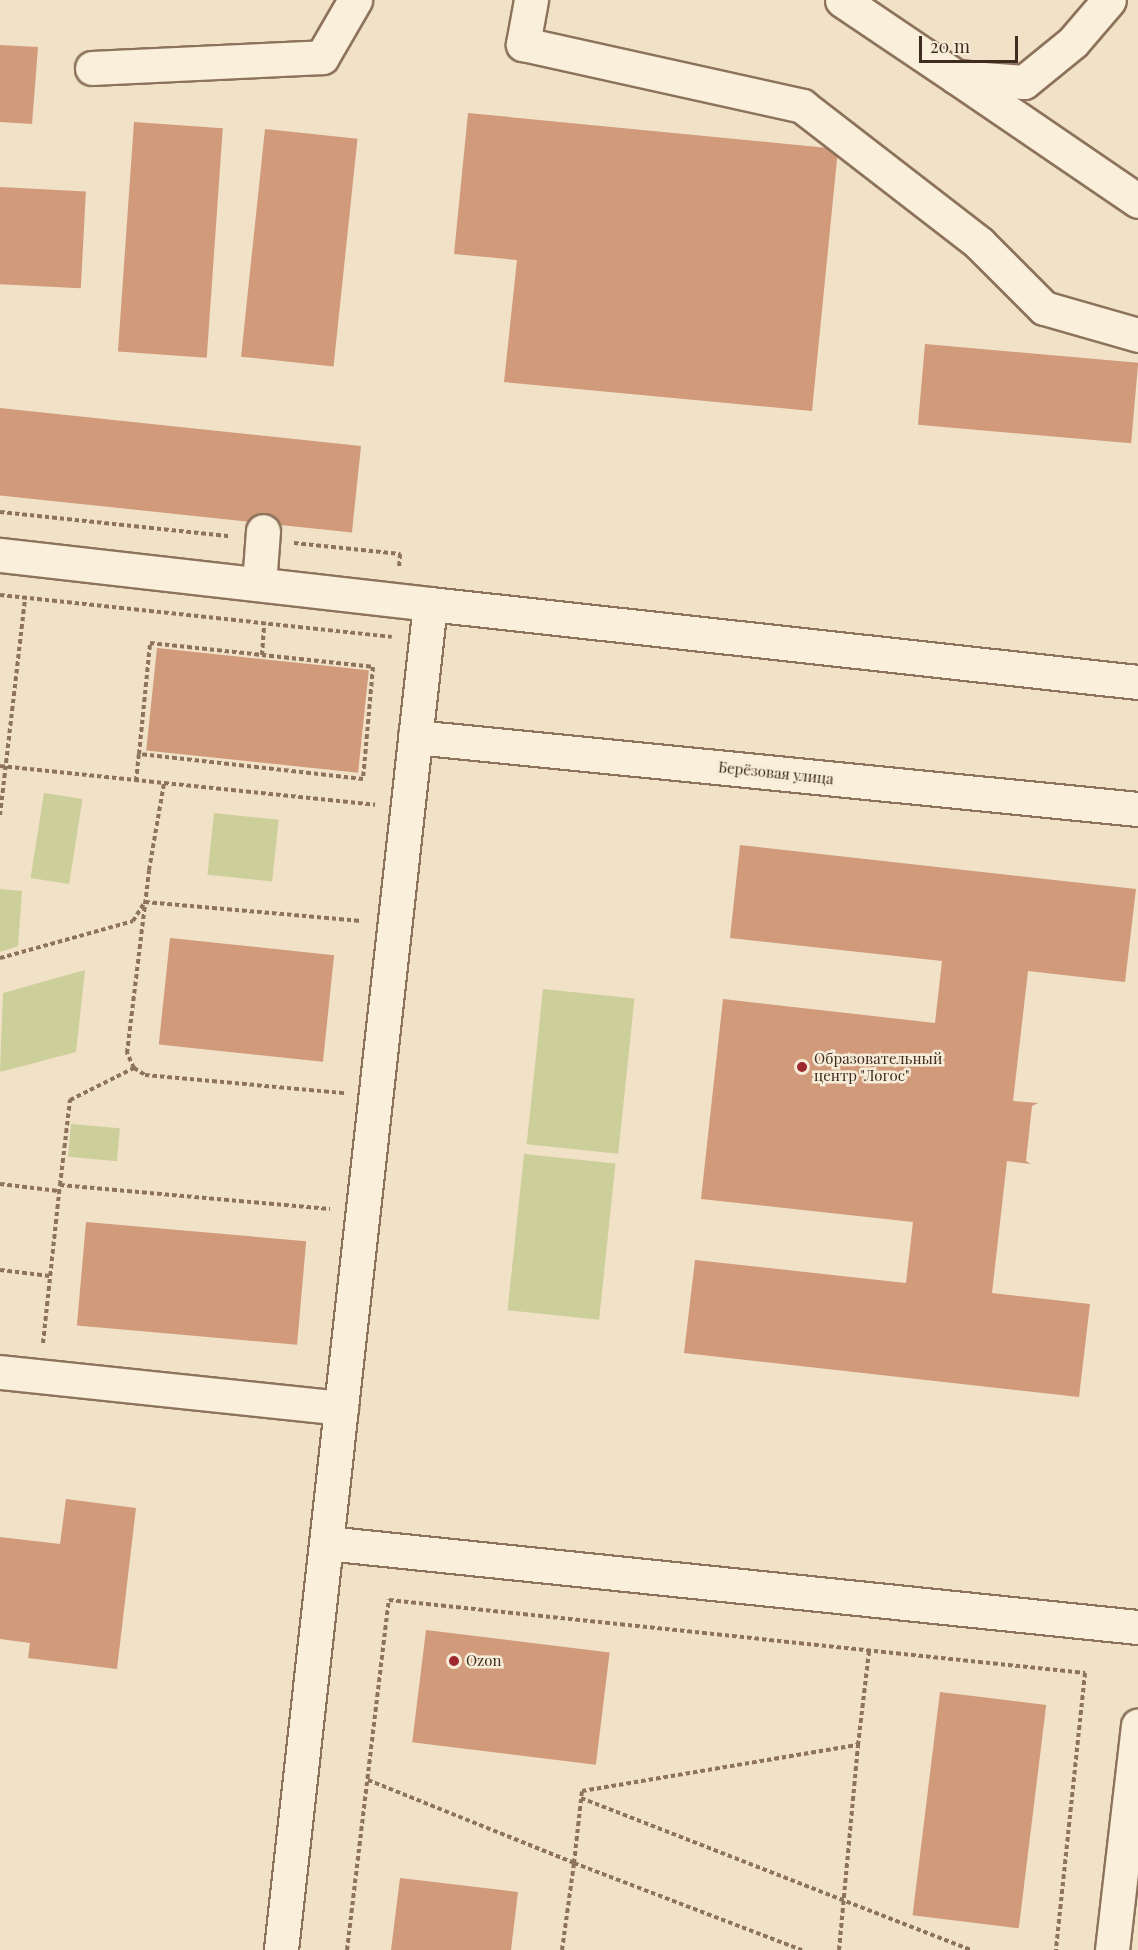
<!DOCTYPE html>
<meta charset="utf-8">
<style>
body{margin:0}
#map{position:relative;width:1138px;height:1950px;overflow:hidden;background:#f0e1c7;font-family:"Playfair Display",serif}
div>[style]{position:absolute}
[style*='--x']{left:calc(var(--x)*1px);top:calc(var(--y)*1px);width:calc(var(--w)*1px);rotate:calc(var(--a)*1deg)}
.green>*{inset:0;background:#cccf9a;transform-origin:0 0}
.building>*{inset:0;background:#d09a7b;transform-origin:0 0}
.path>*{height:4px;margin-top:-2px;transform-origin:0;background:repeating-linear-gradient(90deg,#8d735b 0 4.5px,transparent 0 7.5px)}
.roads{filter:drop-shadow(2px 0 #8d735b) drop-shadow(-2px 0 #8d735b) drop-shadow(0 2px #8d735b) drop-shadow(0 -2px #8d735b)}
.minor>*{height:33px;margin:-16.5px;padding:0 16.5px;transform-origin:16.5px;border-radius:16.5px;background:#faefdb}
.dots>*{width:16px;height:16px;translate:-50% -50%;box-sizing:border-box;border:3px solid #f7ecd7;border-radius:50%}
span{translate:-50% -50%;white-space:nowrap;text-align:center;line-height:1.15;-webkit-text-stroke:5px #f7ecd7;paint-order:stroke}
.street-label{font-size:15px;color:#3d2c1f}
.poi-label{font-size:15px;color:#3d2c1f}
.left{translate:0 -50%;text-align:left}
.scale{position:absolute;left:919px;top:36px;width:99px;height:27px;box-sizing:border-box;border:3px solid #3d2c1f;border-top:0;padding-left:8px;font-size:18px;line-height:21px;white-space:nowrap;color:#3d2c1f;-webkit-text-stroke:4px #f7ecd7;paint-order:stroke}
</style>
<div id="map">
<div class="green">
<div style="left:44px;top:793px;width:39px;height:86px;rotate:9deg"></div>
<div style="left:214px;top:813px;width:65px;height:62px;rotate:6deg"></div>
<div style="clip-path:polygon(0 889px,22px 891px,18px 946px,0 952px)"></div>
<div style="clip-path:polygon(85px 970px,76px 1052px,0 1072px,3px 993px)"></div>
<div style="left:543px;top:989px;width:92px;height:156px;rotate:6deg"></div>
<div style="left:71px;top:1124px;width:49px;height:33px;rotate:5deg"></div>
<div style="left:524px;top:1154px;width:92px;height:157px;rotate:6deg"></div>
</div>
<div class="building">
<div style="clip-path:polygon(0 45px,38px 47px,32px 124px,0 122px)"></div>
<div style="clip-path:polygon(468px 113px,838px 149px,812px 411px,504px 382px,517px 260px,454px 254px)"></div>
<div style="left:134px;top:122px;width:89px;height:230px;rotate:4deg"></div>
<div style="left:265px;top:129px;width:93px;height:229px;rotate:6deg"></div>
<div style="left:0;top:187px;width:86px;height:97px;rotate:3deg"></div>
<div style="left:925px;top:344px;width:214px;height:81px;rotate:5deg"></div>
<div style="left:0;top:408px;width:363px;height:87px;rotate:6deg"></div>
<div style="left:157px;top:648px;width:213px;height:103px;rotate:6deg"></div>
<div style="clip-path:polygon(740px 845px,1136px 889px,1125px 982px,1028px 971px,1013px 1101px,1038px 1103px,1032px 1106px,1026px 1161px,1031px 1164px,1007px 1161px,992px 1293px,1090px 1304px,1079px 1397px,684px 1353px,695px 1260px,906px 1283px,913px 1222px,701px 1199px,723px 999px,935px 1023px,942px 961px,730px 938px)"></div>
<div style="left:170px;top:938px;width:165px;height:107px;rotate:6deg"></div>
<div style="left:86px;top:1222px;width:221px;height:104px;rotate:5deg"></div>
<div style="clip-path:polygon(66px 1499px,136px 1508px,117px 1669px,28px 1658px,30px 1643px,0 1639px,0 1537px,60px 1544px)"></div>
<div style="left:426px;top:1630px;width:185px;height:113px;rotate:7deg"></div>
<div style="left:940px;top:1692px;width:107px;height:225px;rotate:7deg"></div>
<div style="clip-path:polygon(400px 1878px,518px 1892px,511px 1950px,391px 1950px)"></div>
</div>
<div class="path">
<div style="--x:0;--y:512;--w:231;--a:6"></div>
<div style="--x:294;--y:543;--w:107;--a:5.9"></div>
<div style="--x:400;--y:554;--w:14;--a:94"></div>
<div style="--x:0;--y:595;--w:394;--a:6.1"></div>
<div style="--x:262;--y:655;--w:32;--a:-86"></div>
<div style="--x:0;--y:766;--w:377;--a:5.9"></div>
<div style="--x:136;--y:781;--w:27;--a:-84"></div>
<div style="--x:139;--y:754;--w:112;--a:-84.3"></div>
<div style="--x:150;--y:643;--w:224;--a:6.1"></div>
<div style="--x:373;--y:667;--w:112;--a:95.1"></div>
<div style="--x:363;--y:779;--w:225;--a:-173.6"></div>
<div style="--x:0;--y:815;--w:218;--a:-83.4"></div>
<div style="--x:0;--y:958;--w:138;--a:-15.5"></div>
<div style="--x:133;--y:921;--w:22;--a:-58"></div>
<div style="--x:145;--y:902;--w:217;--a:5"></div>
<div style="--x:134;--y:1068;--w:17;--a:-115"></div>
<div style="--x:127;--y:1053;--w:184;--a:-83.1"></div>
<div style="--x:149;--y:870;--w:88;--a:-80.2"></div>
<div style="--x:0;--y:1184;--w:59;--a:6.8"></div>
<div style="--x:60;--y:1185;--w:86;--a:-83.3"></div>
<div style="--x:70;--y:1100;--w:72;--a:-26.6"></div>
<div style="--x:134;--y:1068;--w:13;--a:32"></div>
<div style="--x:145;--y:1075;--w:200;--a:5.2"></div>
<div style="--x:0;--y:1270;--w:50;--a:6.8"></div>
<div style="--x:43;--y:1343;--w:159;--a:-83.9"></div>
<div style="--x:60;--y:1185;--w:271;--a:5.1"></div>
<div style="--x:368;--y:1780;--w:222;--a:21.9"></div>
<div style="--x:574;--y:1863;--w:72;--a:-83.7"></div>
<div style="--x:582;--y:1791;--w:280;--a:-9.5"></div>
<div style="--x:858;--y:1745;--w:95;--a:-83.3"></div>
<div style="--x:581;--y:1798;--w:419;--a:21.3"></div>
<div style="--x:347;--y:1950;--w:353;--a:-83.2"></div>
<div style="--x:389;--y:1600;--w:700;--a:5.99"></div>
<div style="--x:1085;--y:1673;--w:279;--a:96"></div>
<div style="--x:562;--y:1950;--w:88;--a:-82.1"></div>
<div style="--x:574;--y:1863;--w:244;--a:20.9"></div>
<div style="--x:839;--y:1950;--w:206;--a:-84.7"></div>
</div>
<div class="roads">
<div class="minor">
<div style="--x:531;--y:0;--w:45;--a:100.3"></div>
<div style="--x:523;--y:44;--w:286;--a:12.5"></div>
<div style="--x:802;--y:106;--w:224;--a:37.7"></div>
<div style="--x:979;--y:243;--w:92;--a:45"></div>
<div style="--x:1044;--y:308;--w:98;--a:16"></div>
<div style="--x:842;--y:0;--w:138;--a:34"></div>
<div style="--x:956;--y:77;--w:68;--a:4.2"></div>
<div style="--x:1024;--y:82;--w:63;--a:-39.2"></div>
<div style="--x:1073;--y:42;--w:55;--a:-49.4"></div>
<div style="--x:92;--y:68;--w:230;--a:-2.7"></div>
<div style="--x:322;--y:57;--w:66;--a:-59.9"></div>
<div style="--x:958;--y:78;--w:218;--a:34.3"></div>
<div style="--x:0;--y:555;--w:433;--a:6.5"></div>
<div style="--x:430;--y:604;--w:1354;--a:96.32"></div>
<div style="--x:259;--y:584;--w:53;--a:-85.7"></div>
<div style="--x:430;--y:604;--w:712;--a:6.29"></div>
<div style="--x:415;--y:737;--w:727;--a:5.69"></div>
<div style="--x:0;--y:1372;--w:343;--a:6"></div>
<div style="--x:326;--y:1543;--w:816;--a:5.91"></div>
<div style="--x:1112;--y:1950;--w:226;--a:-83.4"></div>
</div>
</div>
<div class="dots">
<div style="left:802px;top:1067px;background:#9f2830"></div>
<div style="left:454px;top:1661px;background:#9f2830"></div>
</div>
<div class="street-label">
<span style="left:776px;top:773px;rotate:6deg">Берёзовая улица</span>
</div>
<div class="poi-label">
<span class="left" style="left:814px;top:1067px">Образовательный<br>центр "Логос"</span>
<span class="left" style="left:466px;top:1661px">Ozon</span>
</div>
<div class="scale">20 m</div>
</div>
